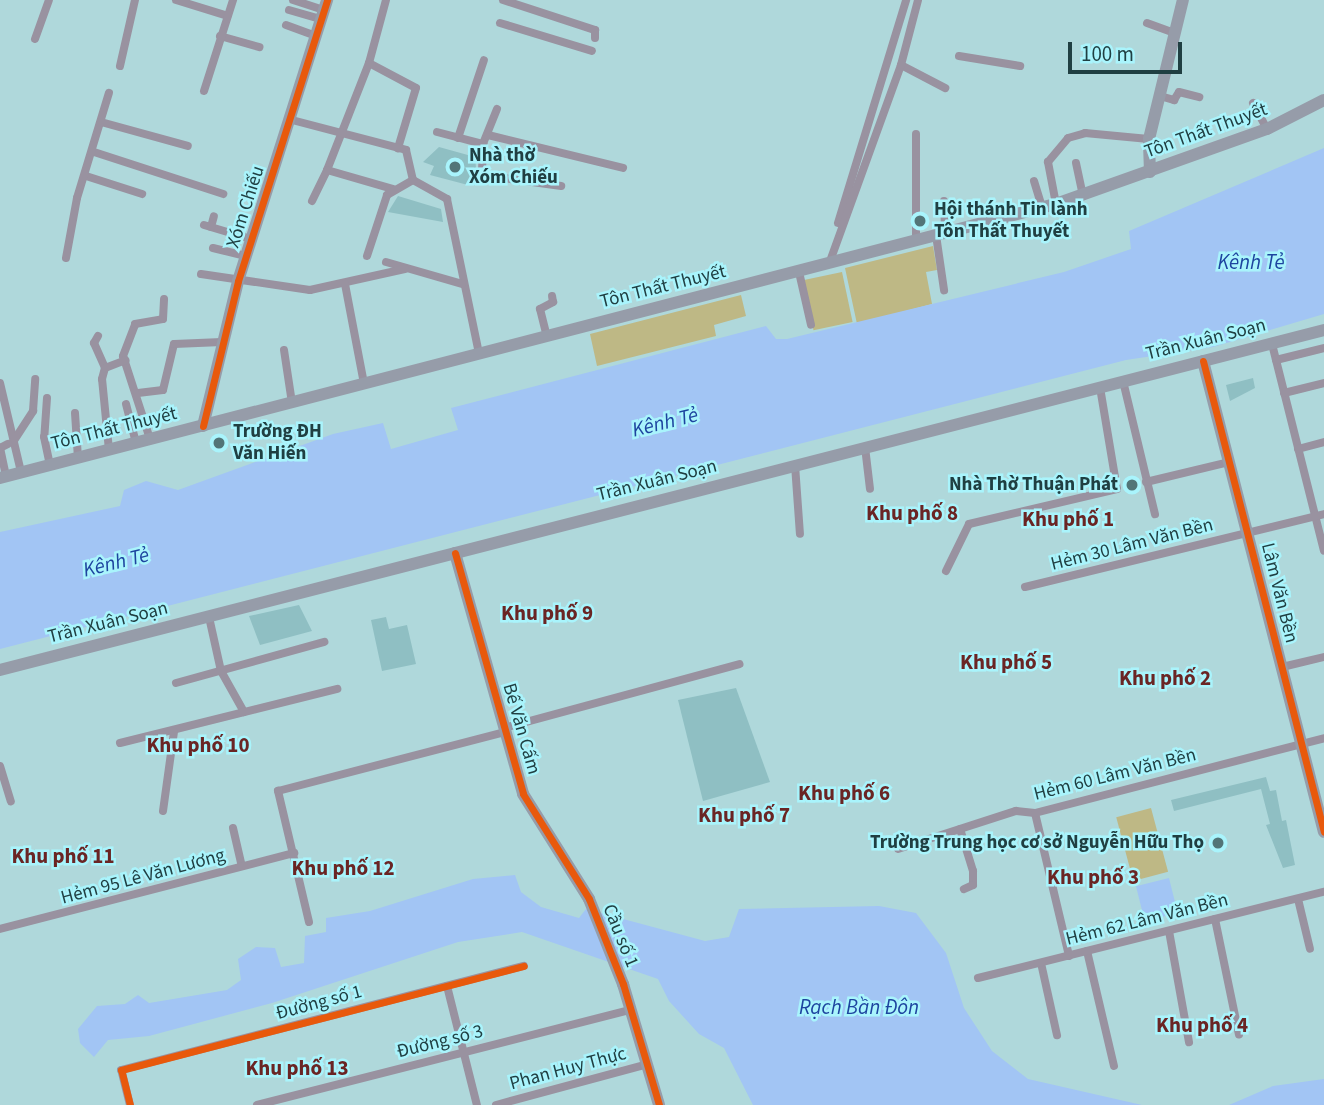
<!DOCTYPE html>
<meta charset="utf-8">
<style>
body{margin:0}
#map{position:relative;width:1324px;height:1105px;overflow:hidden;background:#afd8db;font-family:"Source Sans 3",sans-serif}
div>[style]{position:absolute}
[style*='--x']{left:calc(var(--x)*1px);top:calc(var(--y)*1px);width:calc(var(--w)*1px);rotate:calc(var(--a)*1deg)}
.green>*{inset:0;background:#beb885;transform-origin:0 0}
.water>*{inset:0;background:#a2c5f4;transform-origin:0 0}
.building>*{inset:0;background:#8fbfc3}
.street>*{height:8px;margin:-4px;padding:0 4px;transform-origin:4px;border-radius:4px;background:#9992a0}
.secondary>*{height:12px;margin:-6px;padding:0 6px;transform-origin:6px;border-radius:6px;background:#969ca9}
.cycleway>*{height:7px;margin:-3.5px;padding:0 3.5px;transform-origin:3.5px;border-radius:3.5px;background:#e8590c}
.dots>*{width:19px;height:19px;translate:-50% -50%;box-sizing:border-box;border:4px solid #a9f4fc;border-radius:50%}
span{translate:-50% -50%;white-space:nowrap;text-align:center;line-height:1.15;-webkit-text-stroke:5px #a9f4fc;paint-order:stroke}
.street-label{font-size:19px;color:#203f42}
.poi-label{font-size:19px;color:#203f42;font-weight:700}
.left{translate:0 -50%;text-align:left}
.right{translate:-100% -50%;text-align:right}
.water-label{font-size:21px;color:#1d449f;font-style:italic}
.neighbourhood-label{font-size:21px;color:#6a2524;font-weight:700}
.scale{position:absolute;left:1068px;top:42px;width:114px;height:32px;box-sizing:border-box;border:4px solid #203f42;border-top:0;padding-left:9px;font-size:21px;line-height:24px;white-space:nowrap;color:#203f42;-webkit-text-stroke:5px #a9f4fc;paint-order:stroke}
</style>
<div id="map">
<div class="green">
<div style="clip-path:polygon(933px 246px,937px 270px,926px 272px,932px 304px,857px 324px,845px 268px)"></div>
<div style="left:842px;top:272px;width:51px;height:40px;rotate:78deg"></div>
<div style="clip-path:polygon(741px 295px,746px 316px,714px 325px,716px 336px,597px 366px,590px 334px)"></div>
<div style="left:1151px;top:808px;width:66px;height:36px;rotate:75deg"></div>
</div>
<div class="water">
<div style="clip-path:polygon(1324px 148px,1324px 314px,1213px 347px,1126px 360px,0 649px,0 532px,120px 506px,124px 490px,146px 481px,178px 490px,333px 434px,383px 423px,391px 449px,458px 430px,451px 408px,766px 326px,776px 339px,787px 339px,1064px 272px,1131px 249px,1129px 231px)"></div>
<div style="clip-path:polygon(515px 875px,521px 892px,541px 907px,579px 918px,586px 909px,705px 941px,729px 937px,739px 909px,879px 906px,916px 913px,946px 953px,964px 1008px,992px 1051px,1028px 1079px,1142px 1105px,753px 1105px,724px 1048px,699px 1034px,669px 1001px,658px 979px,522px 932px,458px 942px,272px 1003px,149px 1036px,108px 1040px,94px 1057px,80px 1043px,78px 1029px,97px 1006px,125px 1004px,138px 995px,149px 1003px,227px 990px,241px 980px,238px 959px,256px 947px,275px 948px,281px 967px,304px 963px,305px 936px,326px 932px,326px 918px,370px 911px,473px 879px)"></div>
<div style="left:1169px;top:878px;width:36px;height:34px;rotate:76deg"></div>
<div style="clip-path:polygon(1324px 1079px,1324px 1105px,1229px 1105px,1273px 1086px)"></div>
</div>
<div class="building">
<div style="clip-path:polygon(439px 147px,475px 157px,477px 179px,468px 185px,430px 175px,434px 166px,423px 162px)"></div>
<div style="clip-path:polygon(398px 196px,441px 209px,443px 222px,388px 212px)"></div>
<div style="clip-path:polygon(1253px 378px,1255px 388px,1230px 401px,1226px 385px)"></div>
<div style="clip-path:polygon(299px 605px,312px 631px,260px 645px,249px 616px)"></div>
<div style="clip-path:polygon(386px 617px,389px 629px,407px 625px,416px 664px,382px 671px,371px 620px)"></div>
<div style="clip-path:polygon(736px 688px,770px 782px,703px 801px,678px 700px)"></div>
<div style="clip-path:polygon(1266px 777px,1270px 791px,1276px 790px,1282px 821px,1286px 820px,1295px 865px,1283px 868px,1266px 825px,1270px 824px,1261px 789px,1174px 811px,1171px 800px)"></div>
</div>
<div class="street">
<div style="--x:176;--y:0;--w:54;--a:17.1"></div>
<div style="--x:293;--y:0;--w:33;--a:18"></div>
<div style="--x:386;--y:0;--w:65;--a:105.1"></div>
<div style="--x:369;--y:63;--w:115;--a:111.4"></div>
<div style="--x:327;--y:170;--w:69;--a:16.1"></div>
<div style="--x:503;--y:0;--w:97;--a:18.1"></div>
<div style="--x:595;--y:30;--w:8;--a:90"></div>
<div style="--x:289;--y:10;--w:33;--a:16"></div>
<div style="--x:500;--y:23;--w:96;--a:16.9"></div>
<div style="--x:1147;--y:23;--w:30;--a:20"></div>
<div style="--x:286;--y:25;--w:32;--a:20"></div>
<div style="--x:220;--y:36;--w:41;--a:15.8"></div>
<div style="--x:35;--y:39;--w:41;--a:-70.3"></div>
<div style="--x:959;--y:56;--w:62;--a:9.3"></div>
<div style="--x:369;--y:63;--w:53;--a:28"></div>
<div style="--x:416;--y:88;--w:63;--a:106.7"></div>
<div style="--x:901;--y:65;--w:50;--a:27.6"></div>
<div style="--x:120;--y:66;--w:68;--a:-77.2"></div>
<div style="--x:204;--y:91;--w:96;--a:-72.3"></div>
<div style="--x:1160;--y:96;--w:15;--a:16"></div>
<div style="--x:1174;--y:100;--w:9;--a:-58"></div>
<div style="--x:1179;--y:92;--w:21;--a:14"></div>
<div style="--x:1253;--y:103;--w:30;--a:62"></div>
<div style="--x:497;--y:109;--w:38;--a:112"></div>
<div style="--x:483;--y:144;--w:31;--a:92"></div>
<div style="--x:482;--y:175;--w:80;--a:7.9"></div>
<div style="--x:292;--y:120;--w:118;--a:14.7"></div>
<div style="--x:406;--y:150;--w:31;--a:77"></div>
<div style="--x:101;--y:122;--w:90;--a:15.4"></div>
<div style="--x:437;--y:132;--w:48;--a:14.6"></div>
<div style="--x:488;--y:135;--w:139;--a:13.7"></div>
<div style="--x:458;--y:138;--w:82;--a:-71.6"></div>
<div style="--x:94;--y:152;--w:136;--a:18"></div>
<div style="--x:1076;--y:163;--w:34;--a:78"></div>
<div style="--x:86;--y:176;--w:59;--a:17.8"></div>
<div style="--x:413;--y:180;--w:39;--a:29"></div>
<div style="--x:447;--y:199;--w:158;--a:78.3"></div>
<div style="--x:1034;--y:181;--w:28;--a:73"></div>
<div style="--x:312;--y:201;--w:34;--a:-64"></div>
<div style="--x:944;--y:201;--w:31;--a:88"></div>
<div style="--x:1056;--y:204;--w:43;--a:-100.8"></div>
<div style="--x:1048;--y:162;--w:31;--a:-50"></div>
<div style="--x:1068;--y:138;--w:18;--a:-16"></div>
<div style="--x:1085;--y:133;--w:64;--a:5.4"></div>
<div style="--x:838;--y:223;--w:233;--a:-73"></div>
<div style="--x:204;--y:225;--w:49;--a:16.6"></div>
<div style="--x:211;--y:227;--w:11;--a:-75"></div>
<div style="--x:936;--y:235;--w:56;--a:81.7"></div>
<div style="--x:916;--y:240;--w:106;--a:-90"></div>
<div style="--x:213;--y:248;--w:34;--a:14"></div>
<div style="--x:367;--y:256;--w:64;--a:-71.8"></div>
<div style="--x:387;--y:195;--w:30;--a:-30"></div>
<div style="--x:66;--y:258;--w:61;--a:-79.6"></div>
<div style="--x:77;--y:198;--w:110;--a:-73.1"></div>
<div style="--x:386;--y:262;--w:79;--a:16.1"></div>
<div style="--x:829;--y:264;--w:212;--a:-70.1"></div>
<div style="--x:901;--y:65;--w:67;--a:-75.3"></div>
<div style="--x:799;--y:272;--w:54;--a:77.2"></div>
<div style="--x:201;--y:274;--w:110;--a:8.4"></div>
<div style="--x:310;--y:290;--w:97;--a:-12.5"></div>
<div style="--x:345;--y:284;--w:102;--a:79.2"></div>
<div style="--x:98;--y:336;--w:8;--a:120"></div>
<div style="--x:94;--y:343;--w:27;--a:66"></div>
<div style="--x:547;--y:337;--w:29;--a:-104"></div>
<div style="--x:540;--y:309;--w:15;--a:-28"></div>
<div style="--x:553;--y:302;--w:6;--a:-99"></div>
<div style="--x:1272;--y:344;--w:213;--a:75.9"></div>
<div style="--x:284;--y:350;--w:54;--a:81.4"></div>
<div style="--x:1276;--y:360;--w:49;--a:-14"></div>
<div style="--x:1123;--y:381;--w:137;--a:76.5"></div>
<div style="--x:0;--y:383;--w:91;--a:76.7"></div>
<div style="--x:138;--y:393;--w:25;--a:-7"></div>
<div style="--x:163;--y:390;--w:47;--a:-76.6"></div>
<div style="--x:174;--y:344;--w:48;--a:-2.4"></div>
<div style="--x:1284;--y:393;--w:41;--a:-14"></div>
<div style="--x:47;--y:398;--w:39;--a:94"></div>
<div style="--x:44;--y:437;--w:29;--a:78"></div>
<div style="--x:126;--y:404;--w:40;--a:75.6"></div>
<div style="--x:75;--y:413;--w:45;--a:86.2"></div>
<div style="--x:150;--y:439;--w:87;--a:-108"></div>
<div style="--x:123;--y:356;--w:34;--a:-69"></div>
<div style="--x:135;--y:324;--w:28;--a:-10"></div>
<div style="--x:163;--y:319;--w:20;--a:-87"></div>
<div style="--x:13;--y:442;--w:37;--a:-57"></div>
<div style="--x:33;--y:411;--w:32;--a:-86"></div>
<div style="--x:865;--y:447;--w:42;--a:83.2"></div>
<div style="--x:1298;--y:449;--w:27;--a:-15"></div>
<div style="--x:109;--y:450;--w:71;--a:-95.6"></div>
<div style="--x:102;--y:379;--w:11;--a:-75"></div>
<div style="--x:105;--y:368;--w:22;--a:-21"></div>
<div style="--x:795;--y:465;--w:69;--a:85.9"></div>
<div style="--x:6;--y:476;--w:29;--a:-102"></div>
<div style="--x:0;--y:448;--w:9;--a:-27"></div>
<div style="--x:1146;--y:482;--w:85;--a:-13.5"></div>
<div style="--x:946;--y:571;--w:52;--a:-63.9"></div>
<div style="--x:969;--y:524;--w:152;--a:-13.3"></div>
<div style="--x:1117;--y:489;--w:103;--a:-99.5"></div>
<div style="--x:1025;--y:587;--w:308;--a:-13.7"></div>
<div style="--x:209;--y:617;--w:55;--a:77.5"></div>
<div style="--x:221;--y:671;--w:47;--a:60.7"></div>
<div style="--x:1282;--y:667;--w:43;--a:-13.4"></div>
<div style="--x:176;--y:683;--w:154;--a:-15.5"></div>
<div style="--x:504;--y:728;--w:244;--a:-15.2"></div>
<div style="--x:120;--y:743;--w:224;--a:-14"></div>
<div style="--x:0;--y:766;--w:37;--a:73"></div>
<div style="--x:163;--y:811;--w:80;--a:-82.1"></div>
<div style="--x:1035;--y:813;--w:147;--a:76.6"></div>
<div style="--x:233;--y:828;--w:39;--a:77"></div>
<div style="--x:960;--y:829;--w:44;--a:72.8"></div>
<div style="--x:973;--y:871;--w:14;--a:90"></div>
<div style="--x:973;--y:885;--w:10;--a:156"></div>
<div style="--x:898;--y:849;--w:124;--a:-17.9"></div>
<div style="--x:1016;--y:811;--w:19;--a:6"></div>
<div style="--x:1035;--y:813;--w:299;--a:-14.5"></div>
<div style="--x:1298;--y:899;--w:51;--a:76.5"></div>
<div style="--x:1215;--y:919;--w:118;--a:78.3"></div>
<div style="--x:309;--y:922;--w:135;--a:-103.3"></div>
<div style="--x:278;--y:791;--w:235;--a:-14.6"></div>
<div style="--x:0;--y:929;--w:304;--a:-14.5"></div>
<div style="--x:1169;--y:931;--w:113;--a:79.8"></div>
<div style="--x:1087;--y:951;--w:118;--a:76.8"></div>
<div style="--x:1041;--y:963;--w:74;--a:77.5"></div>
<div style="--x:978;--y:978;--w:357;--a:-14"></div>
<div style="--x:447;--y:986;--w:123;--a:75.9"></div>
<div style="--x:130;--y:1105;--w:36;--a:-104"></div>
<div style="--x:121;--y:1070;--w:416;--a:-14.5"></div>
<div style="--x:257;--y:1105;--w:386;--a:-14.3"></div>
<div style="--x:496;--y:1105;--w:157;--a:-15.1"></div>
</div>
<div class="secondary">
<div style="--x:1150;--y:172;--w:33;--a:-92"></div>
<div style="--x:1149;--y:139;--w:143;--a:-76.3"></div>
<div style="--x:1203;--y:361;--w:486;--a:75.6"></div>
<div style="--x:203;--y:426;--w:149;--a:-76.4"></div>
<div style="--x:238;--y:281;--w:295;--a:-72.4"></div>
<div style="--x:0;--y:478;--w:1091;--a:-14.55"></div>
<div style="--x:1056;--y:204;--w:224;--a:-19.6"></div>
<div style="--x:1267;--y:129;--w:64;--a:-27"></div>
<div style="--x:455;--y:553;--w:250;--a:74.2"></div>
<div style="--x:523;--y:794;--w:124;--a:57.8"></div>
<div style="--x:589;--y:899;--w:92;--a:68.2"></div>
<div style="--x:623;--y:984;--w:126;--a:73.4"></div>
<div style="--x:0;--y:670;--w:1367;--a:-14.4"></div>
</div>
<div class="cycleway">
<div style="--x:1203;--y:361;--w:486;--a:75.6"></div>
<div style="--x:203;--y:426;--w:149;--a:-76.4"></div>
<div style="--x:238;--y:281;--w:295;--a:-72.4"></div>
<div style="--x:455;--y:553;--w:250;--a:74.2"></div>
<div style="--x:523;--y:794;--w:124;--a:57.8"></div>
<div style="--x:589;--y:899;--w:92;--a:68.2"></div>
<div style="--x:623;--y:984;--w:126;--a:73.4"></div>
<div style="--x:130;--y:1105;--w:36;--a:-104"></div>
<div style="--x:121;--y:1070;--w:416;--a:-14.5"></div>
</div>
<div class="dots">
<div style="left:455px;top:167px;background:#527578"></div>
<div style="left:920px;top:221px;background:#527578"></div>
<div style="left:219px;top:443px;background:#527578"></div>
<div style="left:1132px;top:485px;background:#527578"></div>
<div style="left:1218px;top:843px;background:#527578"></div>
</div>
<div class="street-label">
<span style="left:1206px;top:131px;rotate:-20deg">Tôn Thất Thuyết</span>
<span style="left:246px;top:207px;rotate:-72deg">Xóm Chiếu</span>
<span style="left:663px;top:287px;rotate:-14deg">Tôn Thất Thuyết</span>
<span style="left:1206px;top:340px;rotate:-14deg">Trần Xuân Soạn</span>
<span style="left:114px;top:429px;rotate:-14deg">Tôn Thất Thuyết</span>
<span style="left:657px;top:481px;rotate:-14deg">Trần Xuân Soạn</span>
<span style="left:1132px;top:545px;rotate:-14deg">Hẻm 30 Lâm Văn Bền</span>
<span style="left:1279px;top:593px;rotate:76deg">Lâm Văn Bền</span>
<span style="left:108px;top:623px;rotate:-14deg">Trần Xuân Soạn</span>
<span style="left:521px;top:729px;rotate:74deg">Bế Văn Cấm</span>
<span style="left:1115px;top:775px;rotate:-14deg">Hẻm 60 Lâm Văn Bền</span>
<span style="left:143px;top:877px;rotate:-15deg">Hẻm 95 Lê Văn Lương</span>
<span style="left:1147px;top:920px;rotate:-14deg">Hẻm 62 Lâm Văn Bền</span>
<span style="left:620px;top:936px;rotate:68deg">Cầu số 1</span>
<span style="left:319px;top:1003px;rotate:-15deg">Đường số 1</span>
<span style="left:440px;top:1042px;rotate:-14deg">Đường số 3</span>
<span style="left:568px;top:1069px;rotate:-15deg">Phan Huy Thực</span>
</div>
<div class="poi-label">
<span class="left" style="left:469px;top:167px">Nhà thờ<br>Xóm Chiếu</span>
<span class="left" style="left:934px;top:221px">Hội thánh Tin lành<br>Tôn Thất Thuyết</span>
<span class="left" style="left:233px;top:443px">Trường ĐH<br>Văn Hiến</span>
<span class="right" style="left:1118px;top:485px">Nhà Thờ Thuận Phát</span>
<span class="right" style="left:1204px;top:843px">Trường Trung học cơ sở Nguyễn Hữu Thọ</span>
</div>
<div class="water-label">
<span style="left:1251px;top:262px">Kênh Tẻ</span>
<span style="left:665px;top:422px;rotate:-14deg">Kênh Tẻ</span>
<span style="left:116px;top:562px;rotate:-14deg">Kênh Tẻ</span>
<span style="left:859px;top:1007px">Rạch Bần Đôn</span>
</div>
<div class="neighbourhood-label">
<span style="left:912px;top:513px">Khu phố 8</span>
<span style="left:1068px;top:519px">Khu phố 1</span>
<span style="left:547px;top:613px">Khu phố 9</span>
<span style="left:1006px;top:662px">Khu phố 5</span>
<span style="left:1165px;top:678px">Khu phố 2</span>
<span style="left:198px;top:745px">Khu phố 10</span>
<span style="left:844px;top:793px">Khu phố 6</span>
<span style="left:744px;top:815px">Khu phố 7</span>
<span style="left:63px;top:856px">Khu phố 11</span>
<span style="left:343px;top:868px">Khu phố 12</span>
<span style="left:1093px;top:877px">Khu phố 3</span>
<span style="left:1202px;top:1025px">Khu phố 4</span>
<span style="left:297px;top:1068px">Khu phố 13</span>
</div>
<div class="scale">100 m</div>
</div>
